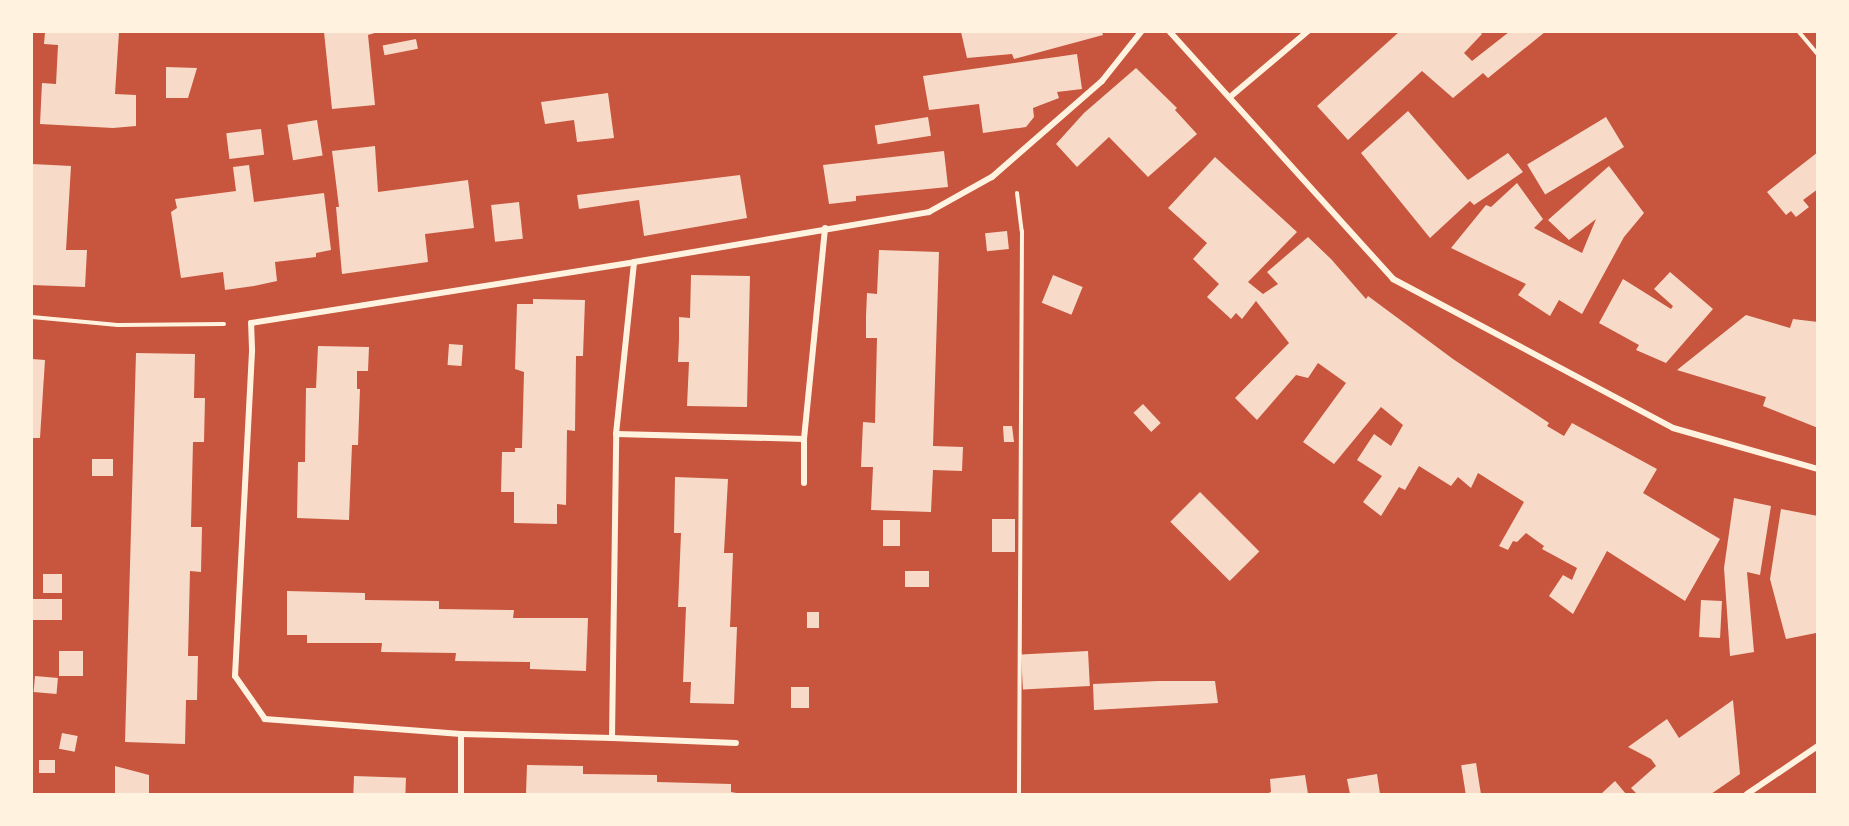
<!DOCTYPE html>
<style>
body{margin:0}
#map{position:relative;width:1849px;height:826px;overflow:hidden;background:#c8553d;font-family:Jost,sans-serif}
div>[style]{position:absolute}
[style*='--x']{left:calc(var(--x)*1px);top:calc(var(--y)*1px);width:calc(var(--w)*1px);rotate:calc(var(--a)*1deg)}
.building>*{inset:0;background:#f7dbc8;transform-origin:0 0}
.path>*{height:4px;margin:-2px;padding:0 2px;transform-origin:2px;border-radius:2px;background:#fff3e0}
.minor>*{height:6px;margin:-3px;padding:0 3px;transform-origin:3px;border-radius:3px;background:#fff3e0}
span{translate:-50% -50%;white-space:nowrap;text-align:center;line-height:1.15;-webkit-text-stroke:5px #fff3e0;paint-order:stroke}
.frame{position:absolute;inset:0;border:33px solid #fff3e0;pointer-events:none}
</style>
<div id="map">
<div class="building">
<div style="clip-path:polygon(45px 32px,119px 32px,115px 94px,136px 95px,136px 126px,113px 128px,40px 124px,42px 83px,56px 84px,58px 45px,44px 44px)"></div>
<div style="clip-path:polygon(324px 32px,378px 32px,368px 35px,375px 105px,332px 109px)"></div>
<div style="clip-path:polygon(961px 32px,1102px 32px,1103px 35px,1014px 59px,1012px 54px,967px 58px)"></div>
<div style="clip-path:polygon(1399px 32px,1480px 32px,1482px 34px,1464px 53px,1472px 61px,1509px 32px,1545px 32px,1488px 78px,1483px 73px,1453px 98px,1422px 71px,1348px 140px,1317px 106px)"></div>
<div style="left:416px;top:39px;width:10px;height:34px;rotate:79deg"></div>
<div style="clip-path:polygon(1077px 54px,1082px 89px,1057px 92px,1059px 98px,1033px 108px,1034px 117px,1026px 127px,983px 133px,979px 104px,929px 110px,923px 76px)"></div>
<div style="clip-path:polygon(166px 67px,197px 68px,188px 98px,166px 98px)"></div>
<div style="clip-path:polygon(1136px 68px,1177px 108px,1175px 110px,1197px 134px,1148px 177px,1109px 137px,1077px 167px,1056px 144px,1084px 113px)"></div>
<div style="clip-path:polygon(608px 93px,614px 138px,577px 142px,574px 120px,545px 124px,541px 102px)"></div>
<div style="clip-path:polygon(1408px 111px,1468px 180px,1508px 153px,1523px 172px,1474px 205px,1470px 201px,1430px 238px,1361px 153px)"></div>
<div style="left:928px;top:117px;width:19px;height:54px;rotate:81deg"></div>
<div style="left:1606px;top:117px;width:35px;height:92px;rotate:59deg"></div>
<div style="left:317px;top:120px;width:36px;height:30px;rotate:81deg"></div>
<div style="left:261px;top:129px;width:26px;height:35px;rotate:83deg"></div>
<div style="clip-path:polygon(375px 146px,378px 192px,468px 180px,474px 228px,425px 234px,428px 262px,342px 274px,336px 207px,339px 207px,332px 151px)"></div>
<div style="clip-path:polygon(944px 151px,948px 187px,856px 196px,856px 201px,829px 204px,823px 165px)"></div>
<div style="clip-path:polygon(1818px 152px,1818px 189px,1803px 200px,1809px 207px,1796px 217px,1791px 211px,1786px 215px,1767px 192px)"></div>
<div style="clip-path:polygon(1215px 157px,1297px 232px,1248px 282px,1263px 294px,1278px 284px,1267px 272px,1308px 237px,1331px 259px,1366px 299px,1368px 296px,1453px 359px,1549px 423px,1547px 426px,1564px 436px,1572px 423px,1657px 469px,1643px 493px,1720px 539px,1685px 601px,1607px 551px,1573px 614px,1549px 596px,1563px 575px,1572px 580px,1577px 568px,1542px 549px,1544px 546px,1526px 533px,1517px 542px,1513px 541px,1508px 550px,1499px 546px,1524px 502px,1478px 473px,1471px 488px,1458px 477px,1451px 486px,1419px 466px,1405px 490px,1399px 487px,1381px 516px,1363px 502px,1382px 476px,1357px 460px,1374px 434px,1391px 446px,1403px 425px,1381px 407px,1334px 464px,1303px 442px,1346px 383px,1318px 363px,1308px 378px,1296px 375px,1257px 420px,1235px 398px,1289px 343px,1256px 301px,1242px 319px,1236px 313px,1231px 319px,1207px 297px,1219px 284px,1193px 259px,1207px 243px,1168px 208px)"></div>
<div style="clip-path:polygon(32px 164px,71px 166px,66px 250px,87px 250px,85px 287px,32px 285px)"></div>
<div style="clip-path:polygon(249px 165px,254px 202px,324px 193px,331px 250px,316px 253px,316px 257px,275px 262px,277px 281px,254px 286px,225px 290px,223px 272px,181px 278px,171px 212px,177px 208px,175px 199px,236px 191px,233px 167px)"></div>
<div style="clip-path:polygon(1609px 166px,1644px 213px,1624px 237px,1582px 314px,1559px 300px,1550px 316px,1518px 295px,1526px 284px,1451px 248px,1486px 205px,1491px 207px,1517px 183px,1543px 219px,1534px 228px,1582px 253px,1596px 219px,1569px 240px,1548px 220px)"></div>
<div style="clip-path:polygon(740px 175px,747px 218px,644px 236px,639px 200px,579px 209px,577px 195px)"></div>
<div style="left:519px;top:202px;width:37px;height:28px;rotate:84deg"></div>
<div style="left:1007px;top:231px;width:18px;height:22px;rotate:84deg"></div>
<div style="clip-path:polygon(879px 250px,939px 252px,933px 446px,963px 447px,962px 471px,933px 470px,931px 512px,871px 510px,873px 467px,861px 467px,863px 422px,875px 423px,877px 338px,866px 338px,866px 316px,867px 293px,877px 294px)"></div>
<div style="clip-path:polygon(1670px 272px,1713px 309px,1666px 363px,1636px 350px,1639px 345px,1599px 323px,1623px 279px,1671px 309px,1673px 306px,1654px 289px)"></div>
<div style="clip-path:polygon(691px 275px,750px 276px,747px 407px,687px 406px,689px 362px,678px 362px,679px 339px,679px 317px,690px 318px)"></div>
<div style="left:1053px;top:275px;width:32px;height:30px;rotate:22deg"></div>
<div style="clip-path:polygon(533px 299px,585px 300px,583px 356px,576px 356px,575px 431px,567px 430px,566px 505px,557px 504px,557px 524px,514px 523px,514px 492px,501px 492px,502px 452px,515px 452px,515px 448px,522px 448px,524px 372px,515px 369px,517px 304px,533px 304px)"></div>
<div style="clip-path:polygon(1746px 315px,1790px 328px,1793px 319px,1818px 322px,1818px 428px,1763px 406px,1766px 397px,1677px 370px)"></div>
<div style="left:449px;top:344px;width:14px;height:21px;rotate:4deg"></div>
<div style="clip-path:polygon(318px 346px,369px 347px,368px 371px,357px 371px,357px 389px,360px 389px,358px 445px,352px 445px,349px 520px,297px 518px,298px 462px,305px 462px,306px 388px,316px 388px)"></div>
<div style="clip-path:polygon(136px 353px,195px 354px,194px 398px,205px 398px,204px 442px,193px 442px,191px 527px,202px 527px,201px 572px,190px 571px,188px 656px,198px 656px,197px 700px,186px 700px,185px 744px,125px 742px)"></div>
<div style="clip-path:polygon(32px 359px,45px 360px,40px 438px,32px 438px)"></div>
<div style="left:1143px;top:404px;width:26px;height:13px;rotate:47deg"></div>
<div style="clip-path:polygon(1003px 426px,1012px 426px,1014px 442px,1004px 442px)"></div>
<div style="left:92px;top:459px;width:21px;height:17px"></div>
<div style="clip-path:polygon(675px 477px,728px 479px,724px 553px,733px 553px,730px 627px,737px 627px,734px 704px,690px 703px,691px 682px,683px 682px,686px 607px,678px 607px,681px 533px,674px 533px)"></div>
<div style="left:1200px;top:492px;width:84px;height:42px;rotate:45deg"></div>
<div style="clip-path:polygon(1734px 498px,1771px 506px,1760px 575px,1747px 572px,1754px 652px,1730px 656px,1724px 568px)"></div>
<div style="clip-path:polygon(1781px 509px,1818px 516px,1816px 633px,1786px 639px,1770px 579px)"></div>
<div style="left:992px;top:519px;width:23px;height:33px"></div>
<div style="left:883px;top:520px;width:17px;height:26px"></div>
<div style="left:905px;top:571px;width:24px;height:16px"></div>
<div style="left:43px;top:574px;width:19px;height:19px"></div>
<div style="clip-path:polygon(287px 591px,365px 593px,365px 600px,439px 601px,439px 609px,514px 610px,513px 618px,588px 618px,586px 671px,530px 669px,530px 662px,455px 661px,456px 653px,381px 652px,382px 643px,307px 643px,307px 635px,287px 635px)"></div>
<div style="left:32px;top:599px;width:30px;height:21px"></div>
<div style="left:1701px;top:600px;width:21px;height:37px;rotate:3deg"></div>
<div style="left:807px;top:612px;width:12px;height:16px"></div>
<div style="left:59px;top:651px;width:24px;height:25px"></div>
<div style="left:1088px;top:651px;width:35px;height:67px;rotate:87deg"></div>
<div style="left:35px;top:676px;width:23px;height:16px;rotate:5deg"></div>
<div style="clip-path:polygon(1158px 681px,1215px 681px,1218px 703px,1094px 710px,1093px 684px)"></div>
<div style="left:791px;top:687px;width:18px;height:21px"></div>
<div style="clip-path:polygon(1733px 700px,1740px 774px,1711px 794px,1637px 794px,1631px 788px,1656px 766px,1651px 759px,1628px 747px,1667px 719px,1679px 738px)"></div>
<div style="left:62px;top:733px;width:16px;height:16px;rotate:11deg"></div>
<div style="left:39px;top:760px;width:16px;height:13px"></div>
<div style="left:1476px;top:763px;width:31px;height:15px;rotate:81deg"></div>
<div style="clip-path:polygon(527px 765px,583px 766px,583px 774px,657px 775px,657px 782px,731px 784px,731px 792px,742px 794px,526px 794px)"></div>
<div style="clip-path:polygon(115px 766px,149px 775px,149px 794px,115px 794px)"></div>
<div style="clip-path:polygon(1377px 774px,1380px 794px,1350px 794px,1347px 779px)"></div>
<div style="clip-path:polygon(1305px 775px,1308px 794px,1266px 794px,1271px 792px,1270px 779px)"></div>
<div style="left:354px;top:776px;width:52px;height:18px;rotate:2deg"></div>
<div style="clip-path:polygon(1615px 781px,1626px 794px,1603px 794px,1602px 793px)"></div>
</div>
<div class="path">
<div style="--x:1799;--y:32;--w:30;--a:50"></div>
<div style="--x:1017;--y:193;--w:38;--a:83"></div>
<div style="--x:1022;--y:231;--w:563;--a:90.31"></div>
<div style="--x:32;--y:317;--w:86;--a:5.3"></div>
<div style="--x:118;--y:325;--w:106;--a:-0.5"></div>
</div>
<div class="minor">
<div style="--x:1170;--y:32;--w:333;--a:47.9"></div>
<div style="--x:1393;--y:279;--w:317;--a:28"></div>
<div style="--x:1673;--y:428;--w:151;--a:15.8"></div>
<div style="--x:1230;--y:97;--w:101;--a:-40.2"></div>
<div style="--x:616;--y:434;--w:188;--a:1.5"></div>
<div style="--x:804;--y:439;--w:212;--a:-84.3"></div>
<div style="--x:804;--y:439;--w:44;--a:90"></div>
<div style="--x:461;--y:734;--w:151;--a:1.5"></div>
<div style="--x:612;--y:738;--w:304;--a:-89.2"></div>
<div style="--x:616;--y:434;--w:173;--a:-84"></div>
<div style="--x:612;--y:738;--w:124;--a:2.3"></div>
<div style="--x:461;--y:794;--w:60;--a:-90"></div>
<div style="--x:461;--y:734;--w:197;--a:-175.6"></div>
<div style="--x:265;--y:719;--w:52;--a:-124.9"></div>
<div style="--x:235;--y:676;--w:327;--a:-87"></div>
<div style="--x:252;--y:349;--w:26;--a:-92"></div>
<div style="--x:251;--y:323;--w:388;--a:-9"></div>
<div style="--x:634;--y:262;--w:299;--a:-9.6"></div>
<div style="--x:929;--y:212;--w:72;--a:-29.1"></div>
<div style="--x:992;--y:177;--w:146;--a:-41.1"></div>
<div style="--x:1102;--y:81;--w:63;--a:-51.5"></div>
<div style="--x:1747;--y:794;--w:86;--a:-34.1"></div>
</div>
<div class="frame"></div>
</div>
